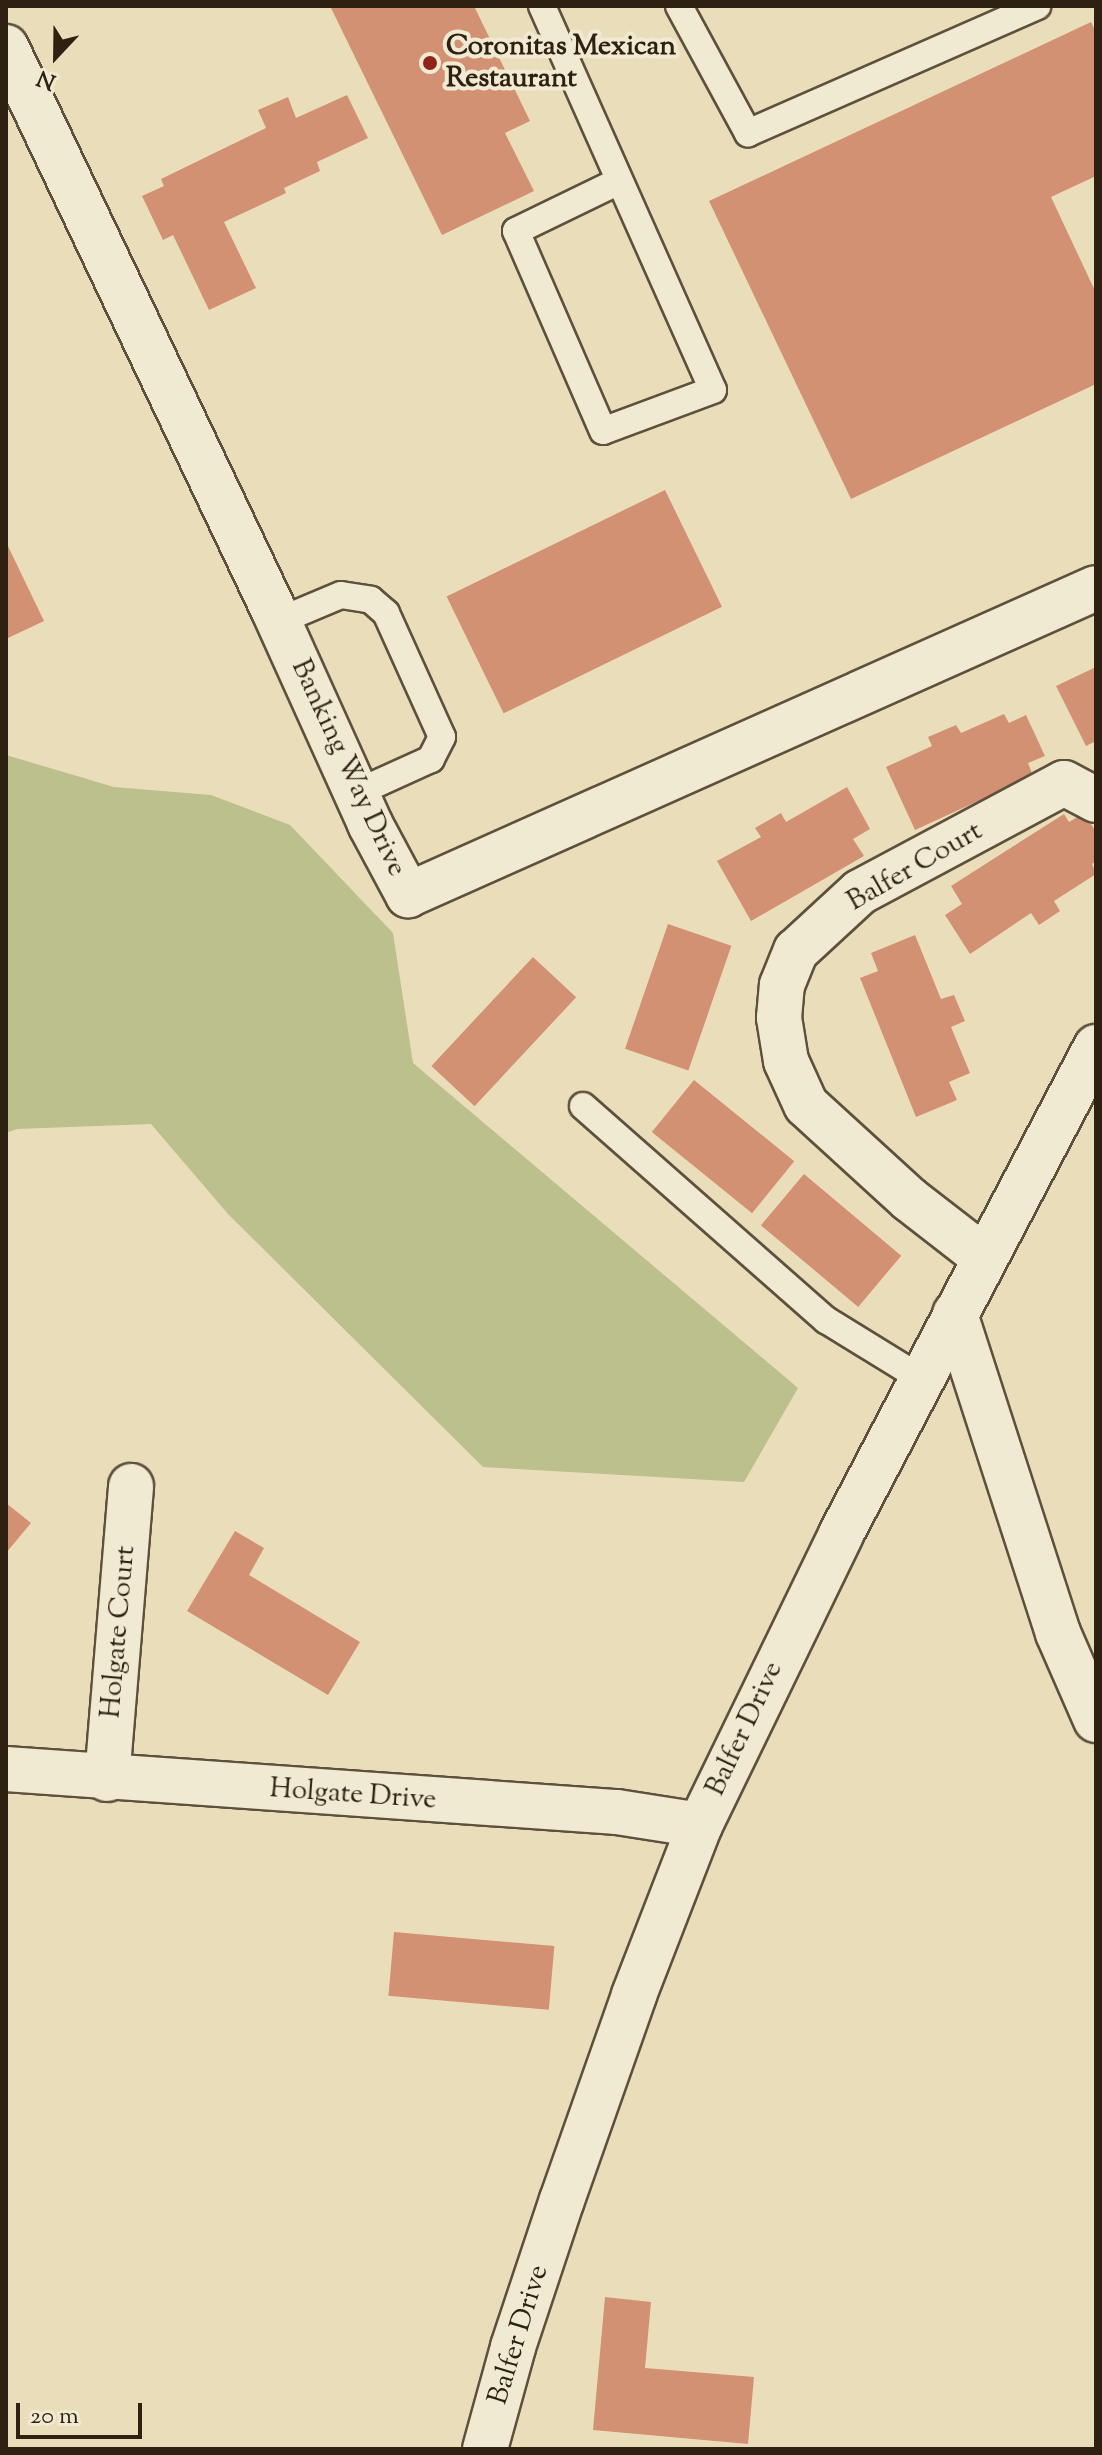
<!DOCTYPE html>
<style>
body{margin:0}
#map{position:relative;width:1102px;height:2455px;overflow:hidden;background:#eadeba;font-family:"Sorts Mill Goudy",serif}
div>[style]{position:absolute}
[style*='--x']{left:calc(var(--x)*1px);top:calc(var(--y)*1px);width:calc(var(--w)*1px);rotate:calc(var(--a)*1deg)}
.green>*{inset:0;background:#bcc08c}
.building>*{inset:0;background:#d39173;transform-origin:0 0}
.roads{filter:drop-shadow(2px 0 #5e503c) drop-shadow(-2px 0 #5e503c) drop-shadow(0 2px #5e503c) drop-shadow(0 -2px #5e503c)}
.lane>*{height:26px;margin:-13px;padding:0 13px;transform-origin:13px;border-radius:13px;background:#f1ead2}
.street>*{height:44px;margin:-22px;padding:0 22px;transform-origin:22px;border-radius:22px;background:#f1ead2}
.dots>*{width:22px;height:22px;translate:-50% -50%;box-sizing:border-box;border:4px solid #f1ead2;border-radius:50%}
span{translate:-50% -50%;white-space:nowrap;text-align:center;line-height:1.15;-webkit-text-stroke:8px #f1ead2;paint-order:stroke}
.poi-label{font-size:28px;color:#2f2112;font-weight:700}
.left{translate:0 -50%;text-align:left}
.street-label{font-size:28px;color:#2f2112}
.frame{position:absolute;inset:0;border:8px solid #2f2112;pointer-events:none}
.north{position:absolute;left:16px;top:16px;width:80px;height:80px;-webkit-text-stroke:6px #f1ead2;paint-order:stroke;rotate:202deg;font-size:22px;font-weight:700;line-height:32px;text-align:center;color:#2f2112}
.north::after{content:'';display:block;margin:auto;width:28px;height:36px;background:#2f2112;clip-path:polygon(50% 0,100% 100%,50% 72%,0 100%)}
.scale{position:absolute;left:16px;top:2403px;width:126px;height:36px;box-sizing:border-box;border:4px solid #2f2112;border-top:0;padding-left:10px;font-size:24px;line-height:28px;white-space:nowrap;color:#2f2112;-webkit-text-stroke:6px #f1ead2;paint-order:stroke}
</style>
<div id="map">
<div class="green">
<div style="clip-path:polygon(6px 755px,114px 787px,211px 795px,290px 825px,393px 933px,413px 1063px,798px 1388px,744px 1482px,483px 1467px,228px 1214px,151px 1124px,17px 1129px,6px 1133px)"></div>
</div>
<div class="building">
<div style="clip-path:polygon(330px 6px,474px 6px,530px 121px,505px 133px,534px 191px,442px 235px)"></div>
<div style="clip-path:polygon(1091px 22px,1096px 32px,1096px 176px,1051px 197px,1096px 293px,1096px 384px,851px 499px,709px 201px)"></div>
<div style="clip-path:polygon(347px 95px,368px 138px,317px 162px,320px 171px,284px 188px,286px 193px,224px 222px,256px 288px,209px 310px,173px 235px,163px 240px,142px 196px,164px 186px,161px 179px,266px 128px,258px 110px,288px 97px,296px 118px)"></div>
<div style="left:665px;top:490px;width:130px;height:243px;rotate:64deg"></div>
<div style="clip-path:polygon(6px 542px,44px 621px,6px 639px)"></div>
<div style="clip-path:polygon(1096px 667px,1096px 741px,1086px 746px,1056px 686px)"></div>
<div style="clip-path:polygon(1004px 714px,1009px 723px,1026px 715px,1045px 756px,1028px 763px,1033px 776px,915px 830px,886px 767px,932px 746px,928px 737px,956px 725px,961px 733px)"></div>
<div style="clip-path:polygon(847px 787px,870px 829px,853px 839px,864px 856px,751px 921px,717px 861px,761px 837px,755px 828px,781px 813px,786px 822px)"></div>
<div style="clip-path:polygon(1084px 813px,1096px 832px,1096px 861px,1092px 864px,1096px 874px,1054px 901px,1060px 911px,1039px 925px,1031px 913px,970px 954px,945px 915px,962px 904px,951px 886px,1064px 814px,1069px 822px)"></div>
<div style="left:668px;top:924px;width:67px;height:132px;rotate:19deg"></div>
<div style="clip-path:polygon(915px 935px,941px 999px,954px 995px,965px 1021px,951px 1027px,970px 1073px,949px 1082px,957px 1100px,916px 1117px,860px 978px,878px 971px,871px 953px)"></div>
<div style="left:533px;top:957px;width:59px;height:149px;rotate:43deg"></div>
<div style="left:694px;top:1080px;width:129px;height:67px;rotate:39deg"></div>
<div style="left:804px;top:1174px;width:127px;height:67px;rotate:40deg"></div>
<div style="clip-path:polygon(6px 1503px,31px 1523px,6px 1553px)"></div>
<div style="clip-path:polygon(235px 1531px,264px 1548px,249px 1575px,360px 1642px,328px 1695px,187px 1611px)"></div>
<div style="left:394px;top:1932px;width:161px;height:64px;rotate:5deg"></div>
<div style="clip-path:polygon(605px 2297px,651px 2302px,645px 2368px,754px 2377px,748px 2444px,593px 2430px)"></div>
</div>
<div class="roads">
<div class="lane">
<div style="--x:542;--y:6;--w:420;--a:66"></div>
<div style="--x:713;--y:390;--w:117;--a:159.6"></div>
<div style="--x:603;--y:431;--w:218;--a:-113.5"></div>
<div style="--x:516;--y:231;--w:114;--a:-25.9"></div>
<div style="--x:679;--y:6;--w:145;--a:61.5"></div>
<div style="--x:748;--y:133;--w:316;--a:-23.7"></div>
<div style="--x:279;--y:621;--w:67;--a:-22.8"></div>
<div style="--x:341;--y:595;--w:30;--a:9"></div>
<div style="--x:371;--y:600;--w:20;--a:41"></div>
<div style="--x:386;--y:613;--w:136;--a:65.7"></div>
<div style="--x:442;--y:737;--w:25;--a:117"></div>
<div style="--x:431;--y:759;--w:82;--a:155.6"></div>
<div style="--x:583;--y:1106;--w:324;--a:41.4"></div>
<div style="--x:826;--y:1320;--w:113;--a:31.6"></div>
</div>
<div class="street">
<div style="--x:6;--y:47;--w:624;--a:64.58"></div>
<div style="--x:274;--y:611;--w:234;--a:65.7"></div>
<div style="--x:370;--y:824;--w:81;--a:61.8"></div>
<div style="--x:408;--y:895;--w:753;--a:-24.05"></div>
<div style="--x:985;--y:1258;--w:96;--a:-142.2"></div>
<div style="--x:909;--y:1199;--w:139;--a:-137.6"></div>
<div style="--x:806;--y:1105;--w:48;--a:-114.4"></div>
<div style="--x:786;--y:1061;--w:44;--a:-99.2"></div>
<div style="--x:779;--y:1018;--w:33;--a:-85"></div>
<div style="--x:782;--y:985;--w:37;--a:-68"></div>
<div style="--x:796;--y:951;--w:87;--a:-42.7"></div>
<div style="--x:860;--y:892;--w:231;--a:-28.1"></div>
<div style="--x:1064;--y:783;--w:36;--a:28"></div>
<div style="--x:955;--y:1314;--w:335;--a:72.1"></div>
<div style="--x:1058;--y:1633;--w:95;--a:66.4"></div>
<div style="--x:6;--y:1769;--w:613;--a:4.03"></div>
<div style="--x:617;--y:1812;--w:84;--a:8.9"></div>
<div style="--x:107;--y:1779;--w:294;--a:-85.3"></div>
<div style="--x:485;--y:2449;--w:106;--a:-74.6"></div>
<div style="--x:513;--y:2347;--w:155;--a:-71.6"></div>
<div style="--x:562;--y:2200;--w:217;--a:-70.6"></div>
<div style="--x:634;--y:1995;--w:182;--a:-68.8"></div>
<div style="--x:700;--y:1825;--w:323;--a:-64.1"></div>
<div style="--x:841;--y:1534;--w:550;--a:-62.36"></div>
</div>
</div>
<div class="dots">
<div style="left:430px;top:63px;background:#8f2418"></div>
</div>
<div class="poi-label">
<span class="left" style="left:446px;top:63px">Coronitas Mexican<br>Restaurant</span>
</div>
<div class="street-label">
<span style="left:348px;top:768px;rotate:65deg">Banking Way Drive</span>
<span style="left:915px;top:867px;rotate:-30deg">Balfer Court</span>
<span style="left:119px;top:1632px;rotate:-85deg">Holgate Court</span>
<span style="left:745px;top:1729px;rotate:-65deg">Balfer Drive</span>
<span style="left:353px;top:1795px;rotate:4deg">Holgate Drive</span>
<span style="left:519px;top:2335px;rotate:-73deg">Balfer Drive</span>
</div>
<div class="frame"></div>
<div class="north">N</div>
<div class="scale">20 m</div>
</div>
